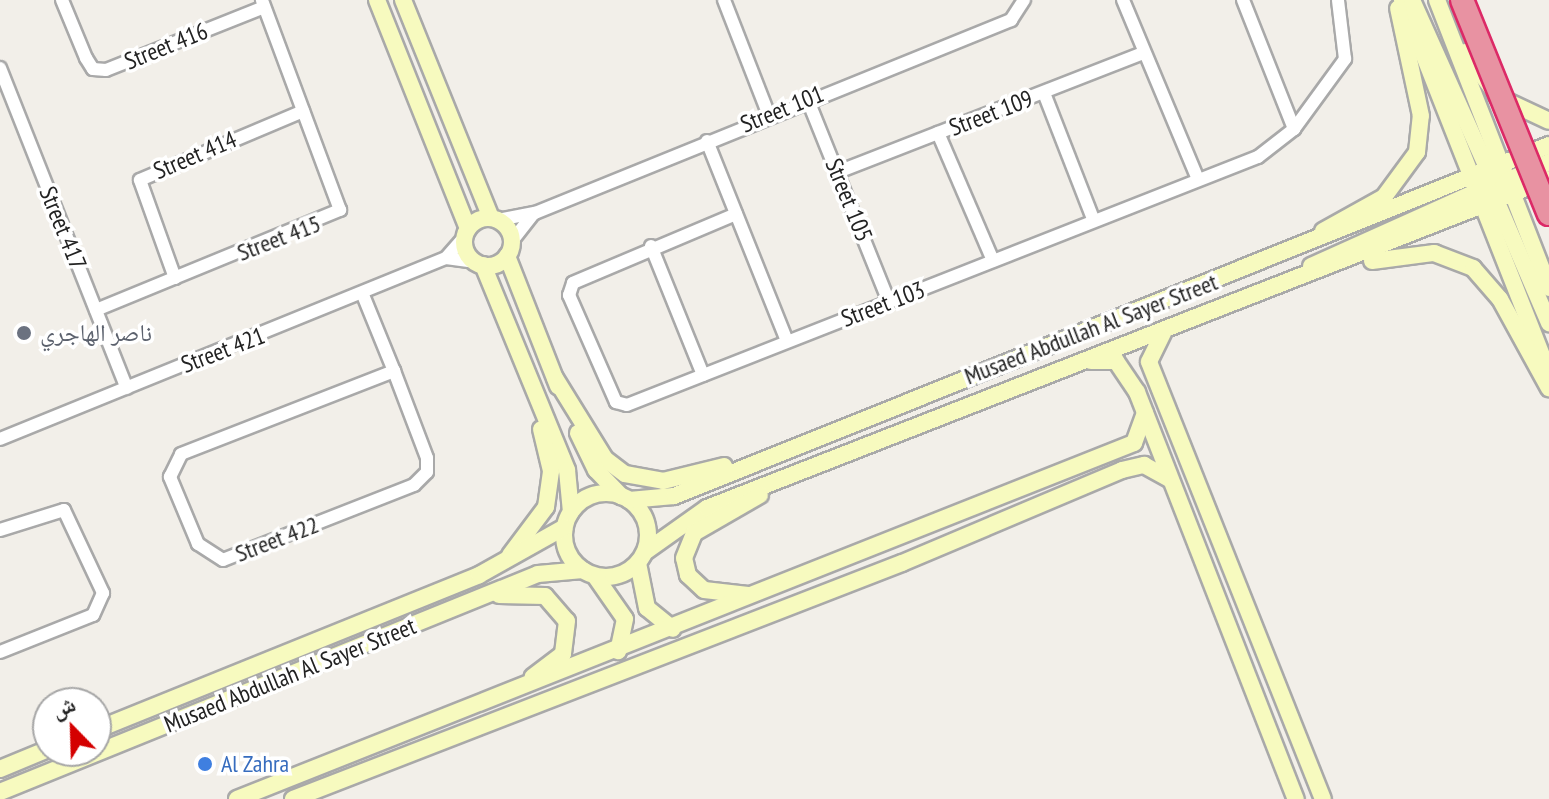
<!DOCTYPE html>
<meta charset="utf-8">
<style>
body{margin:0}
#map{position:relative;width:1549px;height:799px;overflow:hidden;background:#f2efe9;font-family:"PT Sans Narrow","Noto Naskh Arabic",sans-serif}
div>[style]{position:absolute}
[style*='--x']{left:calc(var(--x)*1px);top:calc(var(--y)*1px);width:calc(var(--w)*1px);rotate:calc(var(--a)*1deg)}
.roads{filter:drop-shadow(2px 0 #a9a9a9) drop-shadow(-2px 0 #a9a9a9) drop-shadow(0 2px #a9a9a9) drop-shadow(0 -2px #a9a9a9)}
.street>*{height:12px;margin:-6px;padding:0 6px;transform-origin:6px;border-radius:6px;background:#fff}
.secondary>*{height:16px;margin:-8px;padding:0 8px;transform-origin:8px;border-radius:8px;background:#f7fabf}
.secondary>.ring{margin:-8px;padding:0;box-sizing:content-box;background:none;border:16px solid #f7fabf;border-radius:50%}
.bridges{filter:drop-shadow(2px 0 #dc2a67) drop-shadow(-2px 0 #dc2a67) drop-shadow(0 2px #dc2a67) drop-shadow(0 -2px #dc2a67)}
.highway-bridge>*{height:22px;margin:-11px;padding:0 11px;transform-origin:11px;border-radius:11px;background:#e892a2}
.dots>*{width:22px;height:22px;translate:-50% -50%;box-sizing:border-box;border:4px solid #fff;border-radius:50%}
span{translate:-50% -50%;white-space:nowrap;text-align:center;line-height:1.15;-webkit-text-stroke:7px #fff;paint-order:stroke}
.street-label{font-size:24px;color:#222}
.worship-label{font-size:24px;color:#5b616d}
.left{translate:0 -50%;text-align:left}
.shop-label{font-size:24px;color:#366cbe}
.north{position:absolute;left:32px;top:687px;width:80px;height:80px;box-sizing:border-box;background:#fff;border:2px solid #a7a7a7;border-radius:50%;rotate:337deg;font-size:22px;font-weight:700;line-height:32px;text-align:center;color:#222}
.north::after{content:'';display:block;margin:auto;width:28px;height:36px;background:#d40000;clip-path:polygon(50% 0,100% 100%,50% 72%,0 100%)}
</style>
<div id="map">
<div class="roads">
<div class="street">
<div style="--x:62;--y:0;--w:63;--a:67.5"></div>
<div style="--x:86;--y:58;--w:13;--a:58"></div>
<div style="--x:93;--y:69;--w:13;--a:4"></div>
<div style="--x:106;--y:70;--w:170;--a:-21.7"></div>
<div style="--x:724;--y:0;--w:121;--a:68.7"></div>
<div style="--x:1123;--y:0;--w:194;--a:67.3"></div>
<div style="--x:1243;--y:0;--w:139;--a:68.4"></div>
<div style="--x:0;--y:68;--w:344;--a:68.4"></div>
<div style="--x:1044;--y:93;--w:137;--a:68.7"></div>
<div style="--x:807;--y:98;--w:220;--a:68.1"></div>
<div style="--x:938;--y:133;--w:139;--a:66.7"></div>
<div style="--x:707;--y:141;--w:215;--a:68.2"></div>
<div style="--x:838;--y:172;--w:328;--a:-21.3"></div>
<div style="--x:736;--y:214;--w:177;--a:157.1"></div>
<div style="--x:573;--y:283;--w:13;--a:108"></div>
<div style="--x:569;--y:295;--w:117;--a:66.3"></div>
<div style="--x:616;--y:402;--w:11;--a:15"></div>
<div style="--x:627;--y:405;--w:678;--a:-21.46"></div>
<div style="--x:1258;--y:157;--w:46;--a:-37.9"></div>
<div style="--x:1294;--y:129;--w:87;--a:-53.9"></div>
<div style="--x:1345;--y:59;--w:59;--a:-96.8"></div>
<div style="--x:498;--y:220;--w:38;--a:-11"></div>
<div style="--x:535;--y:213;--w:514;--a:-22.07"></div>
<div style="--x:1011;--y:20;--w:24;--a:-57"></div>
<div style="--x:512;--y:241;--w:33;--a:-52"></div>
<div style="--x:651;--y:246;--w:139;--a:68"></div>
<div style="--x:446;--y:258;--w:28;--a:-49"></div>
<div style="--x:175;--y:278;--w:104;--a:-109.7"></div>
<div style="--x:140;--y:180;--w:177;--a:-22.9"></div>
<div style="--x:363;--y:295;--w:82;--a:67.8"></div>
<div style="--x:394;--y:371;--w:93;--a:69.2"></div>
<div style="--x:427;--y:458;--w:14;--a:90"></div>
<div style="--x:427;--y:472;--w:18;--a:135"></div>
<div style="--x:414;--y:485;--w:205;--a:158.6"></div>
<div style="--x:223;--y:560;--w:30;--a:-147"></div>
<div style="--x:198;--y:544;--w:73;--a:-112.7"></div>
<div style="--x:170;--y:477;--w:25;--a:-64"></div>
<div style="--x:181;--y:454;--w:229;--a:-21.3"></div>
<div style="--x:96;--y:310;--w:264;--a:-22.3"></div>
<div style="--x:340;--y:210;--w:224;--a:-110.4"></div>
<div style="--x:0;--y:439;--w:481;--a:-22.1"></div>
<div style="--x:446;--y:258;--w:30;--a:8"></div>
<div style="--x:0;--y:530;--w:67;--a:-17.4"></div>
<div style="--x:64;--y:510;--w:92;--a:64.8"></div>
<div style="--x:103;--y:593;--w:24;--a:114"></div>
<div style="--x:93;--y:615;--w:100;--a:158.3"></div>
</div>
<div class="secondary">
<div style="--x:377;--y:0;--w:246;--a:68.3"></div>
<div style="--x:403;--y:0;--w:235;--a:68"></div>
<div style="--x:1402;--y:0;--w:401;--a:68.5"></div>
<div style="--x:1412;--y:0;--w:194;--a:65.9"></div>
<div style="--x:1437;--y:0;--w:309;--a:68.7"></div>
<div style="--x:1465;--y:52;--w:56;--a:53.7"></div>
<div style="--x:1498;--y:97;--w:56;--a:25.2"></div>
<div style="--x:1500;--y:184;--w:54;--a:-24.2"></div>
<div style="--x:1493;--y:193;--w:142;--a:66.7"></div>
<div class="ring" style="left:464px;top:218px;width:32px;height:32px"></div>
<div style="--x:1323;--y:231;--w:70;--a:-29.1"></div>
<div style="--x:1384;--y:197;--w:56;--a:-53.7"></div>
<div style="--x:1417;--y:152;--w:36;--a:-84"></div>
<div style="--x:1421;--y:116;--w:110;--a:-102"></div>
<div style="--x:507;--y:256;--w:140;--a:68.6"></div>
<div style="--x:1372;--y:261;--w:63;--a:-7.4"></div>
<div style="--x:1434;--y:253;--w:42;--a:21"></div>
<div style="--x:1473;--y:268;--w:41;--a:48.9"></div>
<div style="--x:1500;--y:299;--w:102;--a:61.2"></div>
<div style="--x:483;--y:265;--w:222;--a:67.7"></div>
<div style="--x:567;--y:470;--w:42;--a:84.6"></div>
<div style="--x:1311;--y:266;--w:183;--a:-24.2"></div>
<div style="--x:1478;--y:191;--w:33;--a:-49"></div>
<div style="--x:1164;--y:331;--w:34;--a:116"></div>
<div style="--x:1149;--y:362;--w:470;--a:68.3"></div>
<div style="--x:1091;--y:361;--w:25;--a:0"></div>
<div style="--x:1116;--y:361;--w:37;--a:56"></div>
<div style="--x:1137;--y:392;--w:437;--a:68.7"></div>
<div style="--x:555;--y:378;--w:95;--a:58.3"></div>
<div style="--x:605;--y:459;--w:25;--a:37"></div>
<div style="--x:625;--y:474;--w:39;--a:10"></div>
<div style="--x:663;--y:481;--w:63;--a:-13.8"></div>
<div style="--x:578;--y:433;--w:41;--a:64.1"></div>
<div style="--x:596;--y:470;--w:37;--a:46"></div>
<div class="ring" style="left:564px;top:493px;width:68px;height:68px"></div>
<div style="--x:629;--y:500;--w:45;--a:-5.1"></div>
<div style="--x:674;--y:496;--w:943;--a:-21.86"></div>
<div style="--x:645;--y:552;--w:76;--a:-35.4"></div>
<div style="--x:707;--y:508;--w:904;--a:-21.34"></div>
<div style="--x:510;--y:555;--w:60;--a:-53.1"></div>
<div style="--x:546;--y:507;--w:36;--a:-82"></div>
<div style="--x:551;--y:471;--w:43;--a:-103.4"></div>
<div style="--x:638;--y:563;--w:46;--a:78.7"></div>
<div style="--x:647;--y:608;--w:33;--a:39"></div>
<div style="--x:595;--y:576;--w:52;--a:55.1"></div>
<div style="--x:625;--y:619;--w:33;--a:102"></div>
<div style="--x:499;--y:595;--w:46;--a:1.2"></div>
<div style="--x:545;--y:596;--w:33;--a:49"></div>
<div style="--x:567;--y:621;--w:33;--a:97"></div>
<div style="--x:563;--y:654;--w:38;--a:143"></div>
<div style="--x:748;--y:595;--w:44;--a:-173.5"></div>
<div style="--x:704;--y:590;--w:22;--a:-137"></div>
<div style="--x:688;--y:575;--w:17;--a:-103"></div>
<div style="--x:684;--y:558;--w:27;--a:-68"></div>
<div style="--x:694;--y:533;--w:76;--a:-29.9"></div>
<div style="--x:96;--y:730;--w:413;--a:-22"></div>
<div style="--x:479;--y:575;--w:98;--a:-29.2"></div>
<div style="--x:0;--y:769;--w:52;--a:-22.6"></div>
<div style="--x:0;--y:792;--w:580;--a:-22.06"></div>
<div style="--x:538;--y:574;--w:45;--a:-5.1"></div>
<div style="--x:237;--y:799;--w:965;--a:-21.65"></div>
<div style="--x:1134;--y:443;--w:32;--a:-70"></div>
<div style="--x:293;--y:799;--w:653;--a:-21.18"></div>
<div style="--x:902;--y:563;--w:239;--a:-22.9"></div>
<div style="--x:1122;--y:470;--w:23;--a:-13"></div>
<div style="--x:1144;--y:465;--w:29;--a:29"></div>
</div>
</div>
<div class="bridges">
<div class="highway-bridge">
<div style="--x:1462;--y:0;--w:231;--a:67.9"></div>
</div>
</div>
<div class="dots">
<div style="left:24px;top:333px;background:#6b7280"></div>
<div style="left:205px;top:764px;background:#3f7fe0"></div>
</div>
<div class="street-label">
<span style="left:166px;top:46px;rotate:-22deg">Street 416</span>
<span style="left:782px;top:109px;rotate:-22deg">Street 101</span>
<span style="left:991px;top:113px;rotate:-21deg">Street 109</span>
<span style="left:195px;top:155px;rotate:-23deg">Street 414</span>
<span style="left:849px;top:200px;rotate:68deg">Street 105</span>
<span style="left:63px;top:228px;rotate:68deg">Street 417</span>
<span style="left:279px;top:238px;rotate:-21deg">Street 415</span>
<span style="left:883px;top:304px;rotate:-21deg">Street 103</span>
<span style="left:1091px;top:329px;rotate:-21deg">Musaed Abdullah Al Sayer Street</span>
<span style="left:223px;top:350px;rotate:-21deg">Street 421</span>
<span style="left:277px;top:539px;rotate:-21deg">Street 422</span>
<span style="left:290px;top:675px;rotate:-22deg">Musaed Abdullah Al Sayer Street</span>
</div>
<div class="worship-label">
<span class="left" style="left:40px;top:333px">ناصر الهاجري</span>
</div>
<div class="shop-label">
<span class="left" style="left:221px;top:764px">Al Zahra</span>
</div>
<div class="north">ش</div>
</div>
